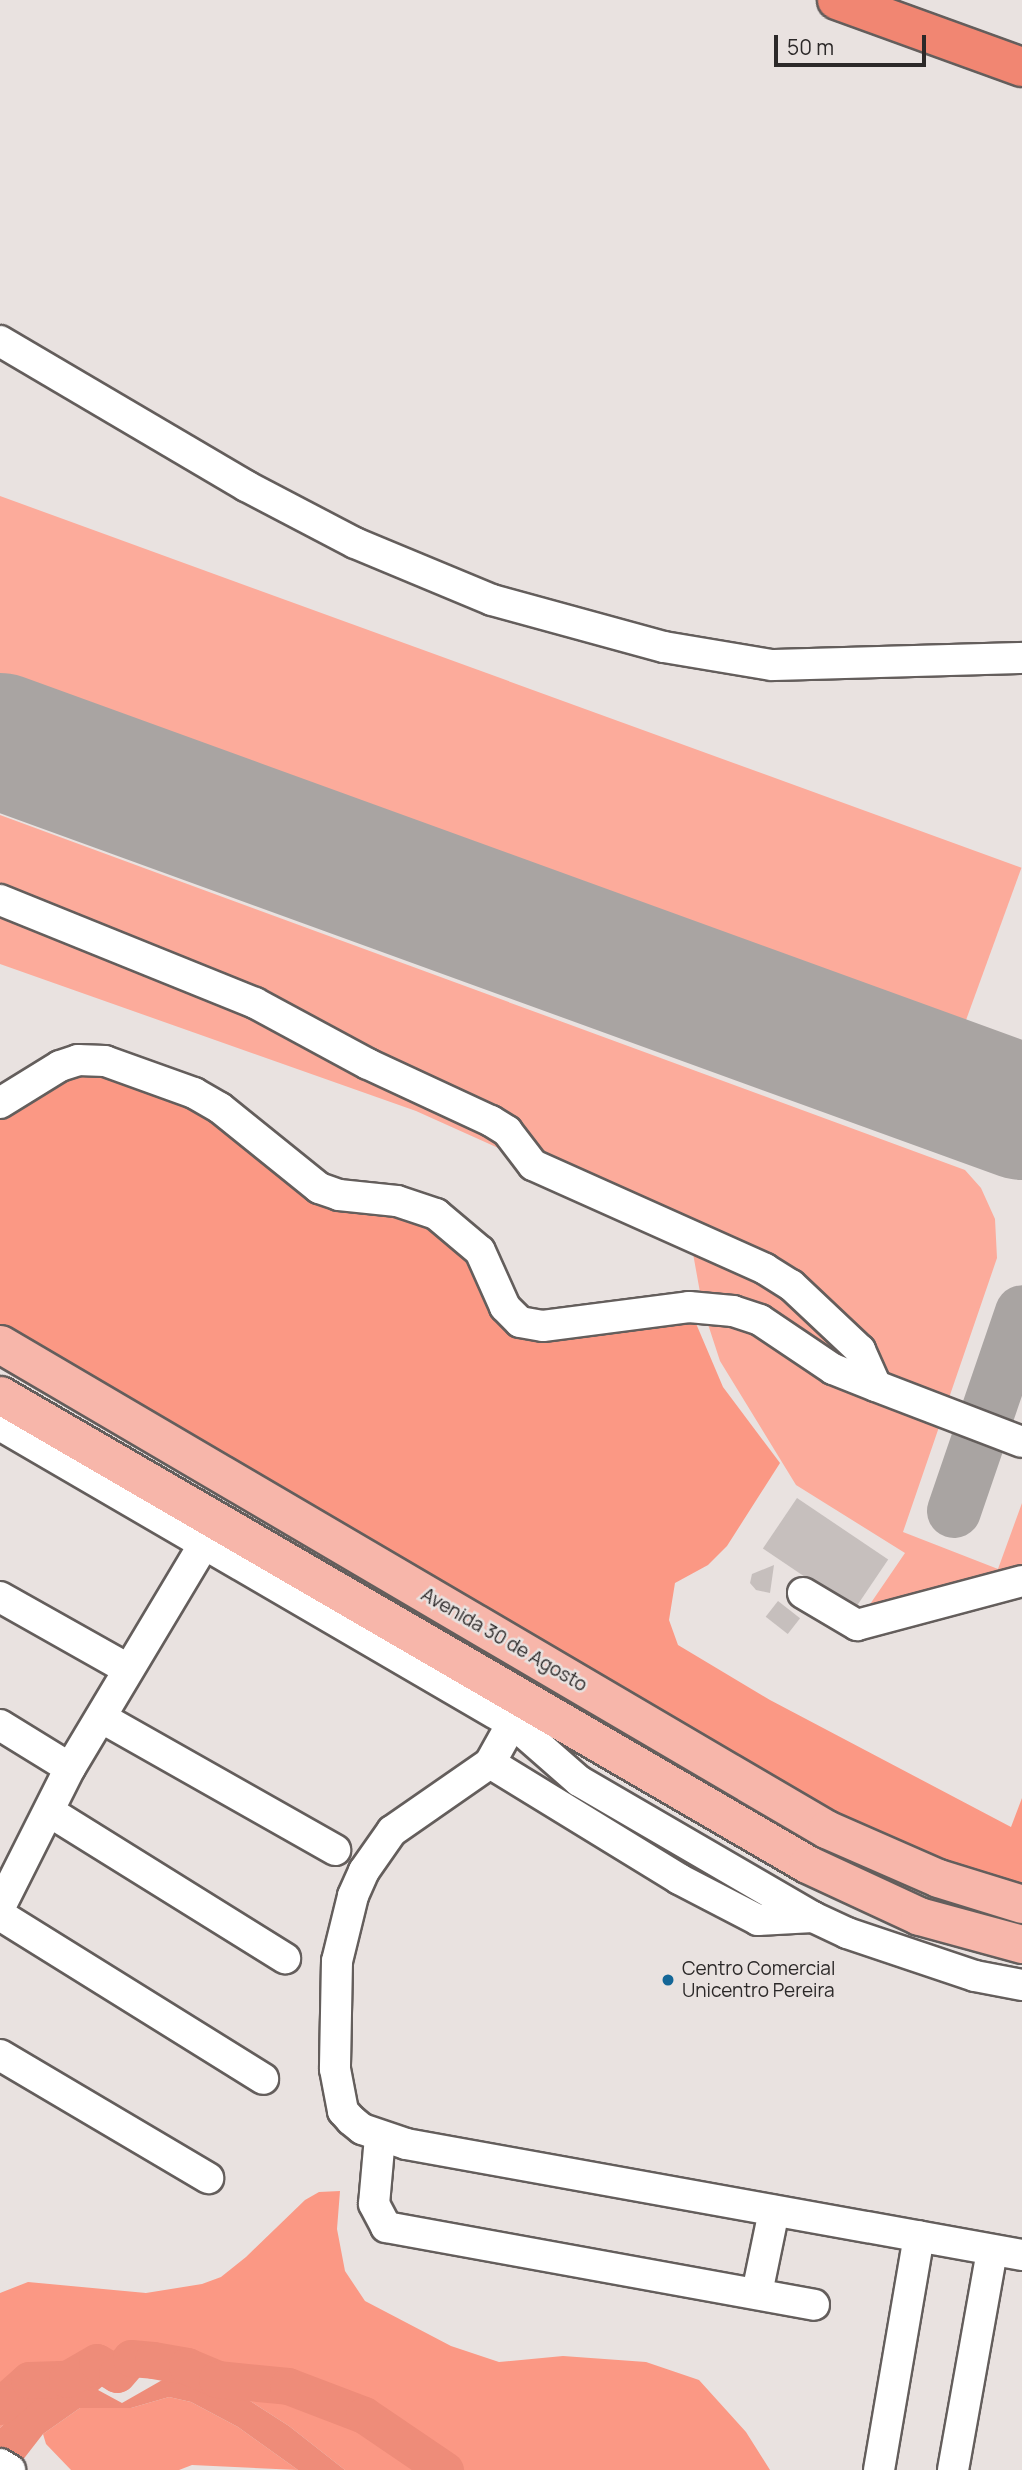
<!DOCTYPE html>
<style>
body{margin:0}
#map{position:relative;width:1022px;height:2470px;overflow:hidden;background:#e9e2e0;font-family:Manrope,sans-serif}
div>[style]{position:absolute}
[style*='--x']{left:calc(var(--x)*1px);top:calc(var(--y)*1px);width:calc(var(--w)*1px);rotate:calc(var(--a)*1deg)}
.green>*{inset:0;background:#fcab9b;transform-origin:0 0}
.forest>*{inset:0;background:#fb9884}
.water>*{inset:0;background:#ee8c79}
.river>*{height:37px;margin:-18.5px;padding:0 18.5px;transform-origin:18.5px;border-radius:18.5px;background:#ee8c79}
.taxiway>*{height:54px;margin:-27px;padding:0 27px;transform-origin:27px;border-radius:27px;background:#a9a4a2}
.runway>*{height:136px;margin:-68px;padding:0 68px;transform-origin:68px;border-radius:68px;background:#a9a4a2}
.building>*{inset:0;background:#c6bfbd;transform-origin:0 0}
.roads{filter:drop-shadow(2px 0 #645e5c) drop-shadow(-2px 0 #645e5c) drop-shadow(0 2px #645e5c) drop-shadow(0 -2px #645e5c)}
.minor>*{height:30px;margin:-15px;padding:0 15px;transform-origin:15px;border-radius:15px;background:#fff}
.major>*{height:37px;margin:-18.5px;padding:0 18.5px;transform-origin:18.5px;border-radius:18.5px;background:#f7b6aa}
.highway>*{height:38px;margin:-19px;padding:0 19px;transform-origin:19px;border-radius:19px;background:#f18672}
.dots>*{width:19px;height:19px;translate:-50% -50%;box-sizing:border-box;border:4px solid #e9e2e0;border-radius:50%}
span{translate:-50% -50%;white-space:nowrap;text-align:center;line-height:1.15;-webkit-text-stroke:5px #e9e2e0;paint-order:stroke}
.street-label{font-size:19px;color:#2c2929}
.poi-label{font-size:19px;color:#2c2929}
.left{translate:0 -50%;text-align:left}
.scale{position:absolute;left:774px;top:35px;width:152px;height:32px;box-sizing:border-box;border:4px solid #2c2929;border-top:0;padding-left:9px;font-size:21px;line-height:24px;white-space:nowrap;color:#2c2929;-webkit-text-stroke:5px #e9e2e0;paint-order:stroke}
</style>
<div id="map">
<div class="green">
<div style="left:0;top:496px;width:1087px;height:172px;rotate:20deg"></div>
<div style="clip-path:polygon(0 815px,965px 1170px,981px 1188px,995px 1219px,997px 1258px,903px 1532px,998px 1569px,1022px 1503px,1022px 1572px,864px 1613px,905px 1553px,796px 1485px,720px 1361px,703px 1309px,687px 1220px,505px 1151px,416px 1111px,0 964px)"></div>
</div>
<div class="forest">
<div style="clip-path:polygon(60px 1066px,194px 1093px,282px 1161px,436px 1214px,511px 1315px,689px 1307px,723px 1387px,780px 1463px,727px 1546px,708px 1565px,675px 1583px,669px 1620px,678px 1645px,770px 1700px,1011px 1827px,1022px 1798px,1022px 1904px,938px 1878px,0 1344px,0 1103px)"></div>
<div style="clip-path:polygon(340px 2191px,337px 2229px,345px 2271px,365px 2301px,451px 2346px,499px 2362px,563px 2356px,646px 2362px,699px 2380px,746px 2432px,770px 2470px,345px 2470px,289px 2426px,216px 2379px,187px 2366px,131px 2358px,97px 2362px,30px 2400px,0 2428px,0 2293px,28px 2282px,146px 2293px,202px 2284px,221px 2277px,246px 2257px,305px 2200px,319px 2192px)"></div>
<div style="clip-path:polygon(169px 2397px,191px 2402px,238px 2427px,298px 2470px,192px 2465px,179px 2470px,71px 2470px,46px 2444px,43px 2434px,80px 2408px,131px 2408px)"></div>
</div>
<div class="water">
<div style="clip-path:polygon(evenodd,131px 2358px,187px 2366px,216px 2379px,289px 2426px,345px 2470px,298px 2470px,238px 2427px,191px 2402px,169px 2397px,131px 2408px,80px 2408px,43px 2434px,15px 2470px,0 2470px,0 2428px,30px 2400px,97px 2362px,131px 2358px,147px 2373px,164px 2379px,122px 2403px,98px 2390px,117px 2374px,147px 2373px)"></div>
</div>
<div class="river">
<div style="--x:0;--y:2406;--w:39;--a:-42"></div>
<div style="--x:29;--y:2380;--w:38;--a:-2"></div>
<div style="--x:67;--y:2379;--w:34;--a:-30"></div>
<div style="--x:97;--y:2362;--w:23;--a:31"></div>
<div style="--x:117;--y:2374;--w:21;--a:-49"></div>
<div style="--x:131;--y:2358;--w:22;--a:5"></div>
<div style="--x:153;--y:2360;--w:35;--a:10"></div>
<div style="--x:187;--y:2366;--w:33;--a:23"></div>
<div style="--x:217;--y:2379;--w:71;--a:5.6"></div>
<div style="--x:288;--y:2386;--w:81;--a:20.9"></div>
<div style="--x:364;--y:2415;--w:98;--a:34.2"></div>
</div>
<div class="taxiway">
<div style="--x:954;--y:1511;--w:210;--a:-71.1"></div>
</div>
<div class="runway">
<div style="--x:0;--y:741;--w:1087;--a:19.95"></div>
</div>
<div class="building">
<div style="left:797px;top:1498px;width:110px;height:61px;rotate:34deg"></div>
<div style="clip-path:polygon(774px 1565px,770px 1593px,756px 1590px,750px 1583px,752px 1574px)"></div>
<div style="left:778px;top:1601px;width:28px;height:20px;rotate:38deg"></div>
</div>
<div class="roads">
<div class="minor">
<div style="--x:0;--y:341;--w:286;--a:30.5"></div>
<div style="--x:246;--y:486;--w:123;--a:27.6"></div>
<div style="--x:355;--y:543;--w:148;--a:22.6"></div>
<div style="--x:492;--y:600;--w:178;--a:15.3"></div>
<div style="--x:664;--y:647;--w:109;--a:9.5"></div>
<div style="--x:772;--y:665;--w:250;--a:-1.6"></div>
<div style="--x:0;--y:900;--w:275;--a:22"></div>
<div style="--x:255;--y:1003;--w:128;--a:28.4"></div>
<div style="--x:368;--y:1064;--w:136;--a:24.9"></div>
<div style="--x:491;--y:1121;--w:19;--a:32"></div>
<div style="--x:507;--y:1131;--w:43;--a:52.6"></div>
<div style="--x:533;--y:1165;--w:254;--a:24.1"></div>
<div style="--x:765;--y:1269;--w:31;--a:32"></div>
<div style="--x:791;--y:1285;--w:95;--a:43.3"></div>
<div style="--x:860;--y:1350;--w:39;--a:66"></div>
<div style="--x:876;--y:1386;--w:156;--a:21"></div>
<div style="--x:0;--y:1103;--w:70;--a:-31.7"></div>
<div style="--x:60;--y:1066;--w:19;--a:-18"></div>
<div style="--x:78;--y:1060;--w:27;--a:2"></div>
<div style="--x:105;--y:1061;--w:95;--a:19.8"></div>
<div style="--x:194;--y:1093;--w:30;--a:30"></div>
<div style="--x:220;--y:1108;--w:127;--a:38.9"></div>
<div style="--x:319;--y:1188;--w:21;--a:19"></div>
<div style="--x:339;--y:1195;--w:58;--a:5.9"></div>
<div style="--x:397;--y:1201;--w:41;--a:18.4"></div>
<div style="--x:436;--y:1214;--w:57;--a:40.1"></div>
<div style="--x:480;--y:1251;--w:61;--a:65.9"></div>
<div style="--x:505;--y:1307;--w:21;--a:45"></div>
<div style="--x:520;--y:1322;--w:23;--a:10"></div>
<div style="--x:543;--y:1326;--w:147;--a:-7.4"></div>
<div style="--x:689;--y:1307;--w:44;--a:5.2"></div>
<div style="--x:733;--y:1311;--w:28;--a:18"></div>
<div style="--x:760;--y:1320;--w:88;--a:33.9"></div>
<div style="--x:833;--y:1369;--w:46;--a:21.6"></div>
<div style="--x:0;--y:1425;--w:596;--a:30.22"></div>
<div style="--x:515;--y:1725;--w:85;--a:41.2"></div>
<div style="--x:579;--y:1781;--w:271;--a:30.2"></div>
<div style="--x:813;--y:1917;--w:38;--a:25"></div>
<div style="--x:847;--y:1933;--w:135;--a:18.6"></div>
<div style="--x:975;--y:1976;--w:48;--a:10.8"></div>
<div style="--x:803;--y:1593;--w:63;--a:30.7"></div>
<div style="--x:857;--y:1625;--w:171;--a:-14.9"></div>
<div style="--x:0;--y:1597;--w:147;--a:29.4"></div>
<div style="--x:525;--y:1700;--w:72;--a:119.1"></div>
<div style="--x:490;--y:1763;--w:119;--a:145.2"></div>
<div style="--x:392;--y:1831;--w:49;--a:125"></div>
<div style="--x:364;--y:1871;--w:27;--a:114"></div>
<div style="--x:353;--y:1896;--w:67;--a:103.8"></div>
<div style="--x:337;--y:1961;--w:108;--a:91.1"></div>
<div style="--x:335;--y:2069;--w:43;--a:79.2"></div>
<div style="--x:343;--y:2111;--w:12;--a:48"></div>
<div style="--x:351;--y:2120;--w:14;--a:39"></div>
<div style="--x:362;--y:2129;--w:46;--a:18.8"></div>
<div style="--x:406;--y:2144;--w:626;--a:10.21"></div>
<div style="--x:102;--y:1718;--w:268;--a:29.5"></div>
<div style="--x:0;--y:1725;--w:82;--a:31.6"></div>
<div style="--x:490;--y:1763;--w:222;--a:31.5"></div>
<div style="--x:679;--y:1879;--w:89;--a:27.4"></div>
<div style="--x:758;--y:1920;--w:55;--a:-3.1"></div>
<div style="--x:50;--y:1812;--w:277;--a:31.9"></div>
<div style="--x:0;--y:1907;--w:156;--a:-63.3"></div>
<div style="--x:70;--y:1768;--w:261;--a:-59.1"></div>
<div style="--x:0;--y:1915;--w:310;--a:31.9"></div>
<div style="--x:0;--y:2055;--w:242;--a:30.6"></div>
<div style="--x:380;--y:2137;--w:67;--a:95.1"></div>
<div style="--x:374;--y:2204;--w:26;--a:62"></div>
<div style="--x:386;--y:2227;--w:435;--a:10.3"></div>
<div style="--x:757;--y:2293;--w:84;--a:-78.3"></div>
<div style="--x:0;--y:2464;--w:12;--a:31"></div>
<div style="--x:879;--y:2470;--w:237;--a:-80.3"></div>
<div style="--x:953;--y:2470;--w:223;--a:-79.9"></div>
</div>
<div class="major">
<div style="--x:0;--y:1344;--w:958;--a:30.42"></div>
<div style="--x:826;--y:1829;--w:122;--a:23.6"></div>
<div style="--x:938;--y:1878;--w:88;--a:17.2"></div>
<div style="--x:0;--y:1395;--w:933;--a:30.16"></div>
<div style="--x:807;--y:1864;--w:123;--a:24.9"></div>
<div style="--x:919;--y:1916;--w:107;--a:15.2"></div>
</div>
<div class="highway">
<div style="--x:837;--y:0;--w:197;--a:19.9"></div>
</div>
</div>
<div class="dots">
<div style="left:668px;top:1980px;background:#146697"></div>
</div>
<div class="street-label">
<span style="left:504px;top:1640px;rotate:30deg">Avenida 30 de Agosto</span>
</div>
<div class="poi-label">
<span class="left" style="left:682px;top:1980px">Centro Comercial<br>Unicentro Pereira</span>
</div>
<div class="scale">50 m</div>
</div>
